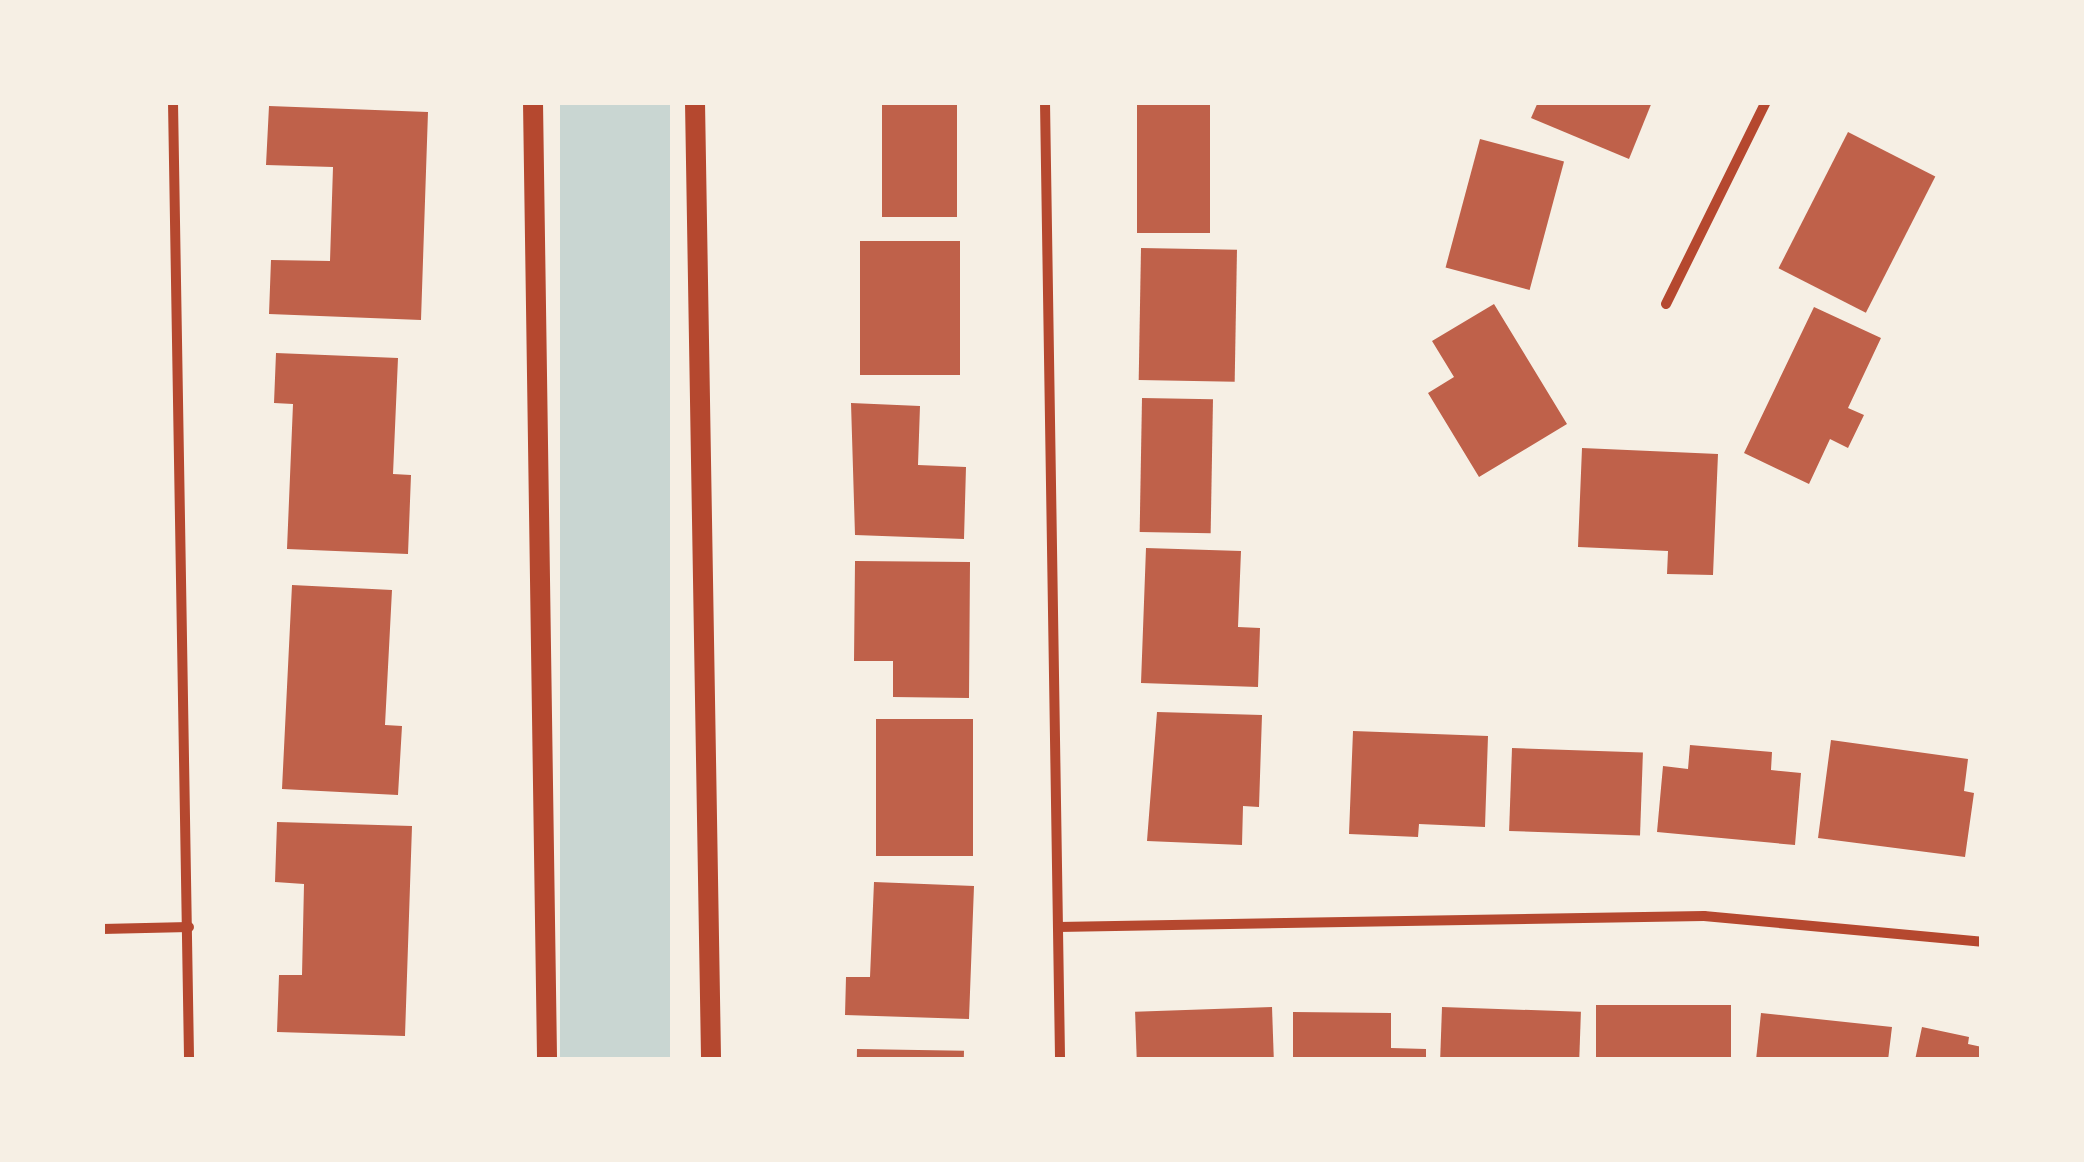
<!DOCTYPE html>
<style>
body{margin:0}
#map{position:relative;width:2084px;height:1162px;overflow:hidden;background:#f6efe4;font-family:Roboto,sans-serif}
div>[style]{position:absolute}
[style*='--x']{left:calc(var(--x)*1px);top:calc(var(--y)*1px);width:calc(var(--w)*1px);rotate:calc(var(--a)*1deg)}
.water>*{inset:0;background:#c9d6d2;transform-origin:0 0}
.building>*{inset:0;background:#bf614a;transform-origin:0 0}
.minor>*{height:10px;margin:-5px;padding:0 5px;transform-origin:5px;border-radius:5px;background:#b5482f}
.secondary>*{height:20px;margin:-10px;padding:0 10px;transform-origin:10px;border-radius:10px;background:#b5482f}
span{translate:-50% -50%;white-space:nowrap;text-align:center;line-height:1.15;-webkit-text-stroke:10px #f6efe4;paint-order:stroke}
.frame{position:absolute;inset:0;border:105px solid #f6efe4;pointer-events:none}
</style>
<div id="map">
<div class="water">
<div style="left:560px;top:103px;width:110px;height:956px"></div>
</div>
<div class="building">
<div style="left:882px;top:102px;width:75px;height:115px"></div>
<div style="left:1137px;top:102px;width:73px;height:131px"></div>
<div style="clip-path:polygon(1538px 102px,1652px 102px,1629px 159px,1531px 118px)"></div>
<div style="clip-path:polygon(269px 106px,428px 112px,421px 320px,269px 314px,271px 260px,330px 261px,333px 167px,266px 165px)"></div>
<div style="left:1848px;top:132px;width:98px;height:153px;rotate:27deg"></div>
<div style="left:1480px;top:139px;width:87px;height:133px;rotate:15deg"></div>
<div style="left:860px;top:241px;width:100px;height:134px"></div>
<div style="left:1141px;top:248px;width:96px;height:132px;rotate:1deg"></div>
<div style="clip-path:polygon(1494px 304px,1567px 424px,1479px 477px,1428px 393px,1454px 377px,1432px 341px)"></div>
<div style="clip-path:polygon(1814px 307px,1881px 338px,1848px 408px,1864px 415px,1848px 448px,1830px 439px,1809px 484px,1744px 453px)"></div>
<div style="clip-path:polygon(276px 353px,398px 358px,393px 474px,411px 475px,408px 554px,287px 549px,293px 404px,274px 403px)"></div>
<div style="left:1142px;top:398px;width:71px;height:134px;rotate:1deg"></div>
<div style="clip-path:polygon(851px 403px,920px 406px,918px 465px,966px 467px,964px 539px,855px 535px)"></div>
<div style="clip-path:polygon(1582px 448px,1718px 454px,1713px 575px,1667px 574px,1668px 551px,1578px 547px)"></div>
<div style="clip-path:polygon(1146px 548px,1241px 551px,1238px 627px,1260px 628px,1258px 687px,1141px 683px)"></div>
<div style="clip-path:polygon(855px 561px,970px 562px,969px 698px,893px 697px,893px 661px,854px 661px)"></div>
<div style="clip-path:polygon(292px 585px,392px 590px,385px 725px,402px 726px,398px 795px,282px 789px)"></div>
<div style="clip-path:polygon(1157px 712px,1262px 715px,1259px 807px,1243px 806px,1242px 845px,1147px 841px)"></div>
<div style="left:973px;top:719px;width:137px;height:97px;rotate:90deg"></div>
<div style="clip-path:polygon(1353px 731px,1488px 736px,1485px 827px,1419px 824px,1418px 837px,1349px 834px)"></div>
<div style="clip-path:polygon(1831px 740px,1968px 759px,1964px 791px,1974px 793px,1965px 857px,1818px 838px)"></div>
<div style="clip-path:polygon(1690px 745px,1772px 752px,1771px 770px,1801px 773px,1795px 845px,1657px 832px,1663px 766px,1688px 769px)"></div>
<div style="left:1512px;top:748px;width:131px;height:83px;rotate:2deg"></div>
<div style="clip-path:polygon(277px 822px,412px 826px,405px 1036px,277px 1032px,279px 975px,302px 975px,304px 884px,275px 882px)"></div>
<div style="clip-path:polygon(874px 882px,974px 886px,969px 1019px,845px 1015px,846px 977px,870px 977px)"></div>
<div style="left:1596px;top:1005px;width:135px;height:55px"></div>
<div style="left:1272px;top:1007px;width:53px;height:137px;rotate:88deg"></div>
<div style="left:1442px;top:1007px;width:139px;height:53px;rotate:2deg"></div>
<div style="clip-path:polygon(1293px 1012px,1391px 1013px,1391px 1048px,1426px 1049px,1426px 1060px,1293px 1060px)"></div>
<div style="clip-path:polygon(1761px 1013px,1892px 1027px,1888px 1060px,1756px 1060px)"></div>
<div style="clip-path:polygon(1922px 1027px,1969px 1037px,1968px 1044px,1982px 1047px,1982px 1060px,1915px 1060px)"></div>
<div style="left:857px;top:1049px;width:107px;height:11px;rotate:1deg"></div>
</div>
<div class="minor">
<div style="--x:173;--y:102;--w:958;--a:89.04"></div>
<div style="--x:1045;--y:102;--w:958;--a:89.1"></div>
<div style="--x:1666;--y:304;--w:225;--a:-63.7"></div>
<div style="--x:1058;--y:927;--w:646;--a:-0.98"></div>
<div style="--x:1704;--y:916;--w:279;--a:5.3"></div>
<div style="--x:102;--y:929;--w:87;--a:-1.3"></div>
</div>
<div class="secondary">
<div style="--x:533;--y:102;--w:958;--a:89.16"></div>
<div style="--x:695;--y:102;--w:958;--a:89.04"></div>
</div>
<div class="frame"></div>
</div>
